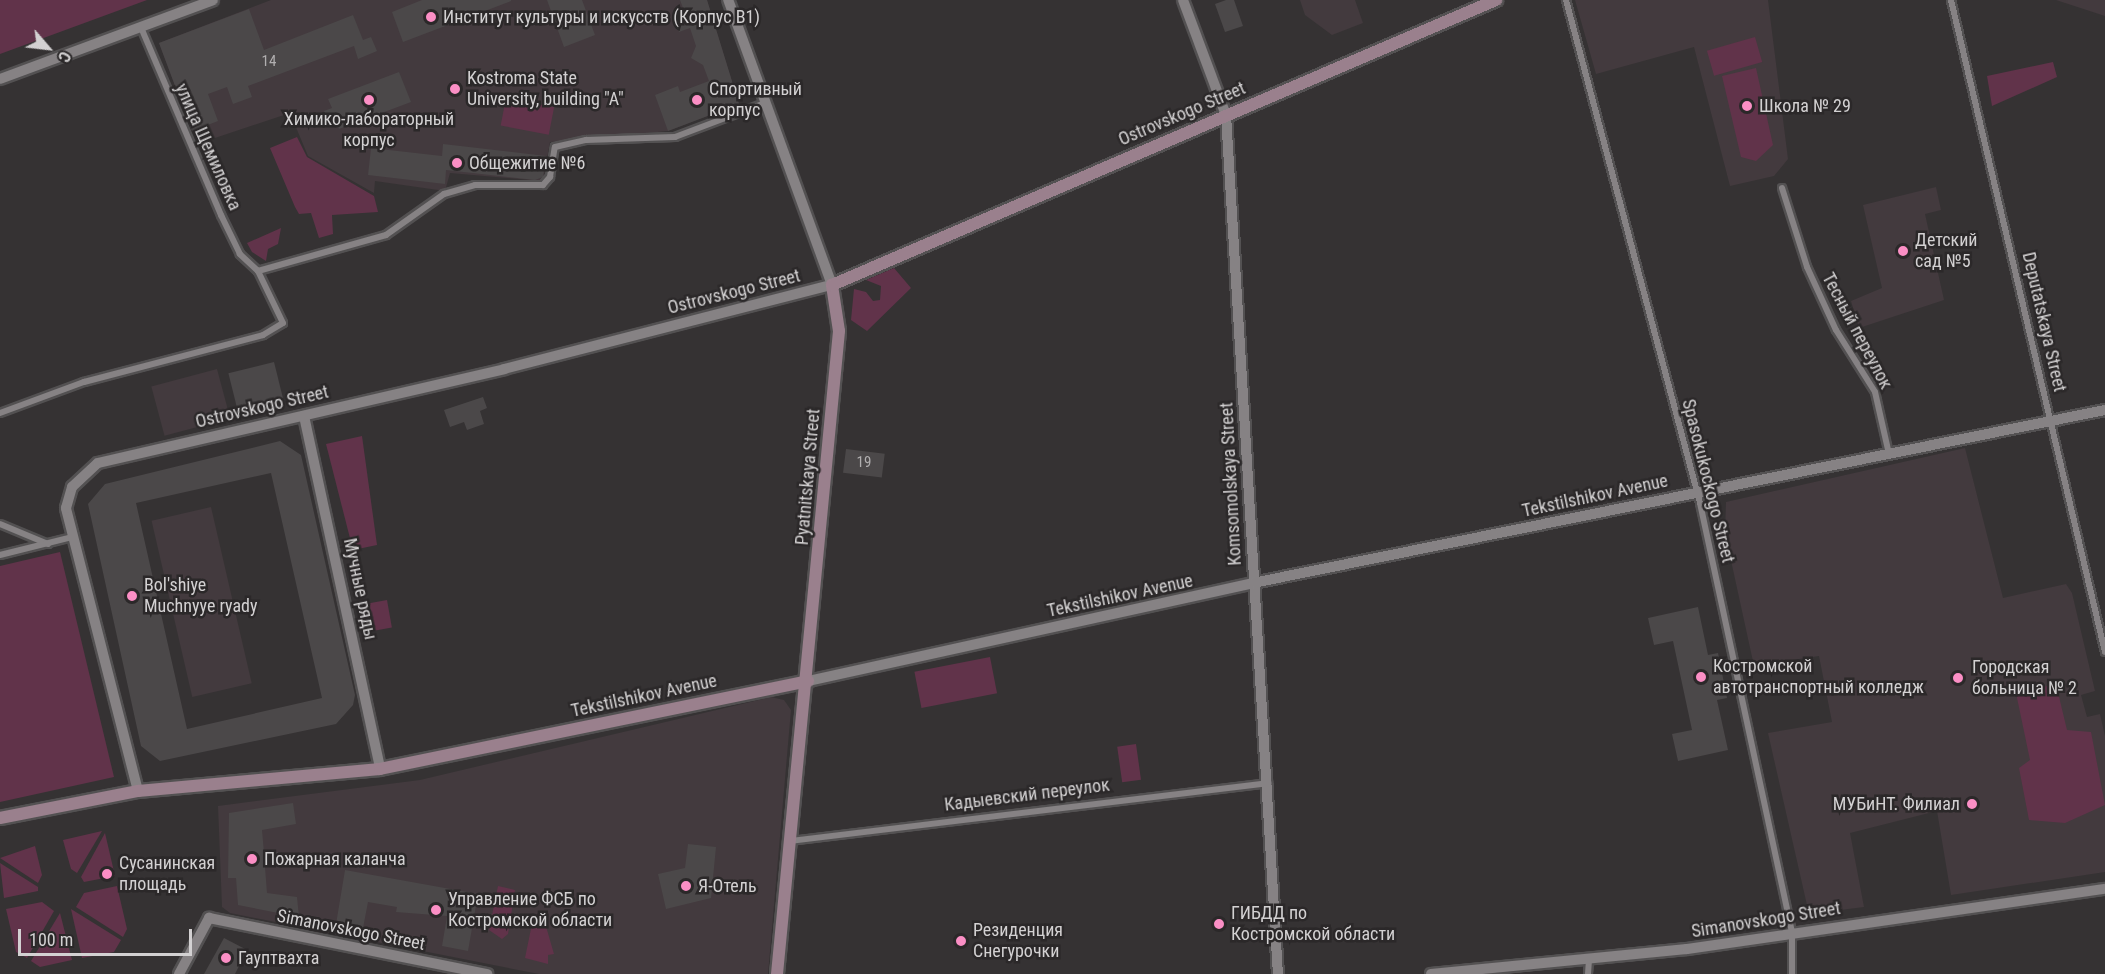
<!DOCTYPE html>
<meta charset="utf-8">
<style>
body{margin:0}
#map{position:relative;width:2105px;height:974px;overflow:hidden;background:#353233;font-family:"Roboto Condensed",sans-serif}
div>[style]{position:absolute}
[style*='--x']{left:calc(var(--x)*1px);top:calc(var(--y)*1px);width:calc(var(--w)*1px);rotate:calc(var(--a)*1deg)}
.built>*{inset:0;background:#433a3e;transform-origin:0 0}
.green>*{inset:0;background:#61334a;transform-origin:0 0}
.building>*{inset:0;background:#4b4849;transform-origin:0 0}
.roads{filter:drop-shadow(2px 0 #535152) drop-shadow(-2px 0 #535152) drop-shadow(0 2px #535152) drop-shadow(0 -2px #535152)}
.minor>*{height:6px;margin:-3px;padding:0 3px;transform-origin:3px;border-radius:3px;background:#868284}
.tertiary>*{height:10px;margin:-5px;padding:0 5px;transform-origin:5px;border-radius:5px;background:#868284}
.secondary>*{height:12px;margin:-6px;padding:0 6px;transform-origin:6px;border-radius:6px;background:#9a808d}
.dots>*{width:16px;height:16px;translate:-50% -50%;box-sizing:border-box;border:3px solid #2b2829;border-radius:50%}
span{translate:-50% -50%;white-space:nowrap;text-align:center;line-height:1.15;-webkit-text-stroke:5px #2b2829;paint-order:stroke}
.number-label{font-size:15px;color:#b1afb0}
.number-label span{-webkit-text-stroke-width:0}
.poi-label{font-size:18px;color:#d3d1d2}
.left{translate:0 -50%;text-align:left}
.right{translate:-100% -50%;text-align:right}
.street-label{font-size:18px;color:#d3d1d2}
.north{position:absolute;left:18px;top:18px;width:60px;height:60px;-webkit-text-stroke:4px #2b2829;paint-order:stroke;rotate:118deg;font-size:16px;font-weight:700;line-height:24px;text-align:center;color:#d3d1d2}
.north::after{content:'';display:block;margin:auto;width:21px;height:27px;background:#d3d1d2;clip-path:polygon(50% 0,100% 100%,50% 72%,0 100%)}
.scale{position:absolute;left:18px;top:929px;width:174px;height:27px;box-sizing:border-box;border:3px solid #d3d1d2;border-top:0;padding-left:8px;font-size:18px;line-height:21px;white-space:nowrap;color:#d3d1d2;-webkit-text-stroke:4px #2b2829;paint-order:stroke}
</style>
<div id="map">
<div class="built">
<div style="clip-path:polygon(271px 0,707px 0,739px 104px,668px 131px,550px 142px,543px 181px,450px 173px,445px 191px,375px 181px,374px 193px,308px 156px,290px 113px,206px 141px,192px 131px,159px 43px)"></div>
<div style="clip-path:polygon(1300px 0,1355px 0,1363px 23px,1332px 35px,1305px 15px)"></div>
<div style="clip-path:polygon(1575px 0,1768px 0,1788px 159px,1774px 176px,1730px 186px,1694px 47px,1596px 74px)"></div>
<div style="clip-path:polygon(2056px 0,2105px 0,2105px 16px)"></div>
<div style="clip-path:polygon(1936px 187px,1941px 210px,1925px 214px,1944px 300px,1859px 328px,1851px 301px,1882px 288px,1863px 205px)"></div>
<div style="left:217px;top:369px;width:51px;height:68px;rotate:75deg"></div>
<div style="clip-path:polygon(1965px 448px,2003px 598px,2066px 584px,2072px 593px,2095px 691px,2081px 695px,2087px 717px,2100px 714px,2105px 736px,2105px 872px,1951px 895px,1937px 811px,1850px 833px,1864px 907px,1809px 914px,1768px 733px,1832px 722px,1819px 656px,1754px 666px,1725px 533px,1726px 502px)"></div>
<div style="left:211px;top:507px;width:181px;height:61px;rotate:77deg"></div>
<div style="clip-path:polygon(771px 697px,784px 700px,791px 710px,768px 974px,539px 974px,230px 913px,222px 907px,218px 806px,420px 780px)"></div>
</div>
<div class="green">
<div style="clip-path:polygon(0 0,147px 0,0 54px)"></div>
<div style="left:1755px;top:37px;width:26px;height:50px;rotate:74deg"></div>
<div style="clip-path:polygon(2053px 62px,2057px 77px,1992px 106px,1987px 76px)"></div>
<div style="clip-path:polygon(1756px 68px,1773px 145px,1756px 161px,1741px 157px,1722px 76px)"></div>
<div style="left:506px;top:98px;width:49px;height:28px;rotate:11deg"></div>
<div style="clip-path:polygon(297px 137px,307px 157px,374px 196px,378px 212px,332px 215px,333px 234px,319px 238px,311px 213px,299px 214px,295px 207px,270px 148px)"></div>
<div style="clip-path:polygon(281px 228px,278px 244px,268px 249px,266px 261px,252px 252px,247px 243px)"></div>
<div style="clip-path:polygon(894px 268px,911px 288px,867px 331px,851px 320px,854px 289px,866px 292px,873px 301px,880px 300px,881px 286px,866px 280px)"></div>
<div style="clip-path:polygon(362px 436px,377px 545px,353px 550px,326px 444px)"></div>
<div style="clip-path:polygon(60px 552px,114px 777px,0 802px,0 566px)"></div>
<div style="left:387px;top:600px;width:28px;height:18px;rotate:80deg"></div>
<div style="left:990px;top:657px;width:37px;height:77px;rotate:79deg"></div>
<div style="clip-path:polygon(2056px 684px,2067px 730px,2091px 732px,2105px 805px,2065px 823px,2029px 820px,2019px 768px,2030px 760px,2016px 693px)"></div>
<div style="left:1136px;top:744px;width:36px;height:19px;rotate:82deg"></div>
<div style="clip-path:polygon(102px 831px,77px 873px,71px 869px,63px 840px)"></div>
<div style="clip-path:polygon(105px 833px,115px 876px,84px 882px,81px 877px)"></div>
<div style="clip-path:polygon(35px 846px,42px 875px,38px 883px,0 858px)"></div>
<div style="clip-path:polygon(0 863px,38px 887px,38px 891px,4px 898px)"></div>
<div style="clip-path:polygon(117px 886px,127px 929px,123px 937px,76px 907px,84px 893px)"></div>
<div style="clip-path:polygon(498px 886px,515px 890px,508px 934px,502px 939px,489px 930px)"></div>
<div style="clip-path:polygon(42px 902px,54px 911px,27px 958px,16px 952px,6px 909px)"></div>
<div style="clip-path:polygon(71px 909px,121px 940px,114px 952px,82px 958px)"></div>
<div style="clip-path:polygon(60px 913px,72px 960px,40px 967px,31px 961px)"></div>
<div style="clip-path:polygon(534px 914px,543px 916px,554px 954px,548px 955px,548px 964px,525px 958px)"></div>
</div>
<div class="building">
<div style="clip-path:polygon(422px 0,511px 0,511px 1px,403px 42px,392px 12px)"></div>
<div style="clip-path:polygon(547px 0,582px 0,595px 35px,564px 47px)"></div>
<div style="clip-path:polygon(680px 0,707px 0,739px 104px,668px 131px,655px 95px,678px 86px,680px 92px,709px 81px,703px 65px,691px 58px,696px 46px,690px 28px,679px 32px,675px 20px,686px 16px)"></div>
<div style="clip-path:polygon(1226px 0,1234px 0,1243px 26px,1225px 32px,1215px 4px)"></div>
<div style="clip-path:polygon(249px 9px,264px 50px,353px 15px,363px 40px,371px 37px,377px 51px,358px 59px,354px 46px,248px 86px,252px 97px,233px 104px,227px 87px,208px 94px,218px 121px,192px 131px,159px 43px)"></div>
<div style="clip-path:polygon(399px 72px,411px 102px,339px 129px,336px 120px,329px 122px,324px 111px,332px 108px,328px 99px)"></div>
<div style="clip-path:polygon(443px 144px,546px 156px,543px 177px,535px 180px,446px 170px,445px 184px,368px 175px,371px 148px,442px 156px)"></div>
<div style="left:274px;top:362px;width:37px;height:47px;rotate:76deg"></div>
<div style="clip-path:polygon(483px 397px,487px 408px,480px 411px,484px 424px,467px 430px,464px 422px,450px 427px,444px 410px)"></div>
<div style="clip-path:polygon(evenodd,280px 441px,301px 455px,355px 695px,353px 705px,336px 724px,160px 761px,141px 746px,88px 504px,105px 484px,280px 441px,271px 473px,322px 698px,187px 729px,136px 503px,271px 473px)"></div>
<div style="left:846px;top:449px;width:39px;height:24px;rotate:7deg"></div>
<div style="clip-path:polygon(1698px 607px,1708px 655px,1718px 653px,1727px 698px,1717px 700px,1728px 750px,1678px 761px,1672px 734px,1692px 730px,1673px 641px,1654px 645px,1648px 618px)"></div>
<div style="clip-path:polygon(293px 803px,296px 824px,262px 830px,264px 853px,278px 852px,279px 866px,265px 867px,267px 893px,297px 897px,299px 917px,238px 905px,236px 878px,228px 878px,229px 813px)"></div>
<div style="clip-path:polygon(688px 844px,716px 847px,711px 898px,666px 909px,658px 874px,685px 868px)"></div>
<div style="clip-path:polygon(345px 870px,478px 894px,468px 951px,442px 946px,447px 916px,396px 912px,397px 907px,368px 902px,363px 928px,336px 924px)"></div>
<div style="clip-path:polygon(224px 938px,247px 950px,235px 974px,204px 974px)"></div>
</div>
<div class="roads">
<div class="minor">
<div style="--x:1566;--y:0;--w:521;--a:75.08"></div>
<div style="--x:1700;--y:503;--w:438;--a:77.9"></div>
<div style="--x:1792;--y:931;--w:43;--a:90"></div>
<div style="--x:1951;--y:0;--w:670;--a:76.71"></div>
<div style="--x:1782;--y:188;--w:83;--a:72.4"></div>
<div style="--x:1807;--y:267;--w:69;--a:65.3"></div>
<div style="--x:1836;--y:330;--w:73;--a:57.8"></div>
<div style="--x:1875;--y:392;--w:64;--a:77.3"></div>
<div style="--x:258;--y:271;--w:133;--a:-15.7"></div>
<div style="--x:386;--y:235;--w:71;--a:-35.3"></div>
<div style="--x:444;--y:194;--w:32;--a:-16"></div>
<div style="--x:475;--y:185;--w:68;--a:0"></div>
<div style="--x:543;--y:185;--w:11;--a:-49"></div>
<div style="--x:550;--y:177;--w:30;--a:-81"></div>
<div style="--x:555;--y:147;--w:32;--a:-13"></div>
<div style="--x:586;--y:140;--w:89;--a:-1.9"></div>
<div style="--x:675;--y:137;--w:96;--a:-20.7"></div>
<div style="--x:0;--y:413;--w:90;--a:-20.3"></div>
<div style="--x:84;--y:382;--w:185;--a:-14.7"></div>
<div style="--x:263;--y:335;--w:23;--a:-31"></div>
<div style="--x:283;--y:323;--w:58;--a:-115.7"></div>
<div style="--x:258;--y:271;--w:25;--a:-137"></div>
<div style="--x:240;--y:254;--w:43;--a:-116"></div>
<div style="--x:221;--y:215;--w:204;--a:-113.1"></div>
<div style="--x:0;--y:524;--w:52;--a:22.6"></div>
<div style="--x:0;--y:555;--w:74;--a:-14"></div>
<div style="--x:790;--y:841;--w:482;--a:-6.9"></div>
<div style="--x:1588;--y:974;--w:16;--a:-86"></div>
</div>
<div class="tertiary">
<div style="--x:1183;--y:0;--w:123;--a:69.5"></div>
<div style="--x:1226;--y:115;--w:861;--a:86.54"></div>
<div style="--x:0;--y:79;--w:227;--a:-20.3"></div>
<div style="--x:304;--y:416;--w:361;--a:77.8"></div>
<div style="--x:808;--y:681;--w:456;--a:-12.4"></div>
<div style="--x:1253;--y:583;--w:869;--a:-11.48"></div>
<div style="--x:138;--y:791;--w:292;--a:-104.3"></div>
<div style="--x:66;--y:508;--w:22;--a:-74"></div>
<div style="--x:72;--y:487;--w:35;--a:-43"></div>
<div style="--x:98;--y:463;--w:417;--a:-13"></div>
<div style="--x:504;--y:369;--w:339;--a:-14.4"></div>
<div style="--x:832;--y:285;--w:303;--a:-110"></div>
<div style="--x:179;--y:974;--w:64;--a:-61.8"></div>
<div style="--x:209;--y:918;--w:284;--a:11.4"></div>
<div style="--x:1431;--y:974;--w:257;--a:-5.6"></div>
<div style="--x:1687;--y:949;--w:422;--a:-8.2"></div>
</div>
<div class="secondary">
<div style="--x:0;--y:818;--w:141;--a:-11.1"></div>
<div style="--x:138;--y:791;--w:243;--a:-5.2"></div>
<div style="--x:380;--y:769;--w:437;--a:-11.6"></div>
<div style="--x:777;--y:974;--w:646;--a:-84.49"></div>
<div style="--x:839;--y:331;--w:47;--a:-98.7"></div>
<div style="--x:832;--y:285;--w:723;--a:-23.23"></div>
</div>
</div>
<div class="dots">
<div style="left:431px;top:17px;background:#fb8fc5"></div>
<div style="left:455px;top:89px;background:#fb8fc5"></div>
<div style="left:369px;top:100px;background:#fb8fc5"></div>
<div style="left:697px;top:100px;background:#fb8fc5"></div>
<div style="left:1747px;top:106px;background:#fb8fc5"></div>
<div style="left:457px;top:163px;background:#fb8fc5"></div>
<div style="left:1903px;top:251px;background:#fb8fc5"></div>
<div style="left:132px;top:596px;background:#fb8fc5"></div>
<div style="left:1701px;top:677px;background:#fb8fc5"></div>
<div style="left:1958px;top:678px;background:#fb8fc5"></div>
<div style="left:1972px;top:804px;background:#fb8fc5"></div>
<div style="left:252px;top:859px;background:#fb8fc5"></div>
<div style="left:107px;top:874px;background:#fb8fc5"></div>
<div style="left:686px;top:886px;background:#fb8fc5"></div>
<div style="left:436px;top:910px;background:#fb8fc5"></div>
<div style="left:1219px;top:924px;background:#fb8fc5"></div>
<div style="left:961px;top:941px;background:#fb8fc5"></div>
<div style="left:226px;top:958px;background:#fb8fc5"></div>
</div>
<div class="number-label">
<span style="left:269px;top:62px">14</span>
<span style="left:864px;top:463px">19</span>
</div>
<div class="poi-label">
<span class="left" style="left:443px;top:17px">Институт культуры и искусств (Корпус В1)</span>
<span class="left" style="left:467px;top:89px">Kostroma State<br>University, building "A"</span>
<span class="left" style="left:709px;top:100px">Спортивный<br>корпус</span>
<span class="left" style="left:1759px;top:106px">Школа № 29</span>
<span style="left:369px;top:130px">Химико-лабораторный<br>корпус</span>
<span class="left" style="left:469px;top:163px">Общежитие №6</span>
<span class="left" style="left:1915px;top:251px">Детский<br>сад №5</span>
<span class="left" style="left:144px;top:596px">Bol'shiye<br>Muchnyye ryady</span>
<span class="left" style="left:1713px;top:677px">Костромской<br>автотранспортный колледж</span>
<span class="left" style="left:1972px;top:678px">Городская<br>больница № 2</span>
<span class="right" style="left:1960px;top:804px">МУБиНТ. Филиал</span>
<span class="left" style="left:264px;top:859px">Пожарная каланча</span>
<span class="left" style="left:119px;top:874px">Сусанинская<br>площадь</span>
<span class="left" style="left:698px;top:886px">Я-Отель</span>
<span class="left" style="left:448px;top:910px">Управление ФСБ по<br>Костромской области</span>
<span class="left" style="left:1231px;top:924px">ГИБДД по<br>Костромской области</span>
<span class="left" style="left:973px;top:941px">Резиденция<br>Снегурочки</span>
<span class="left" style="left:238px;top:958px">Гауптвахта</span>
</div>
<div class="street-label">
<span style="left:1182px;top:114px;rotate:-23deg">Ostrovskogo Street</span>
<span style="left:208px;top:147px;rotate:66deg">улица Щемиловка</span>
<span style="left:734px;top:292px;rotate:-14deg">Ostrovskogo Street</span>
<span style="left:2044px;top:322px;rotate:77deg">Deputatskaya Street</span>
<span style="left:1857px;top:331px;rotate:62deg">Тесный переулок</span>
<span style="left:262px;top:407px;rotate:-13deg">Ostrovskogo Street</span>
<span style="left:808px;top:477px;rotate:-85deg">Pyatnitskaya Street</span>
<span style="left:1708px;top:481px;rotate:76deg">Spasokukoсkogo Street</span>
<span style="left:1231px;top:484px;rotate:-93deg">Komsomolskaya Street</span>
<span style="left:1595px;top:496px;rotate:-12deg">Tekstilshikov Avenue</span>
<span style="left:360px;top:589px;rotate:78deg">Мучные ряды</span>
<span style="left:1120px;top:596px;rotate:-12deg">Tekstilshikov Avenue</span>
<span style="left:644px;top:696px;rotate:-12deg">Tekstilshikov Avenue</span>
<span style="left:1027px;top:795px;rotate:-7deg">Кадыевский переулок</span>
<span style="left:1766px;top:920px;rotate:-9deg">Simanovskogo Street</span>
<span style="left:351px;top:930px;rotate:11deg">Simanovskogo Street</span>
</div>
<div class="north">С</div>
<div class="scale">100 m</div>
</div>
